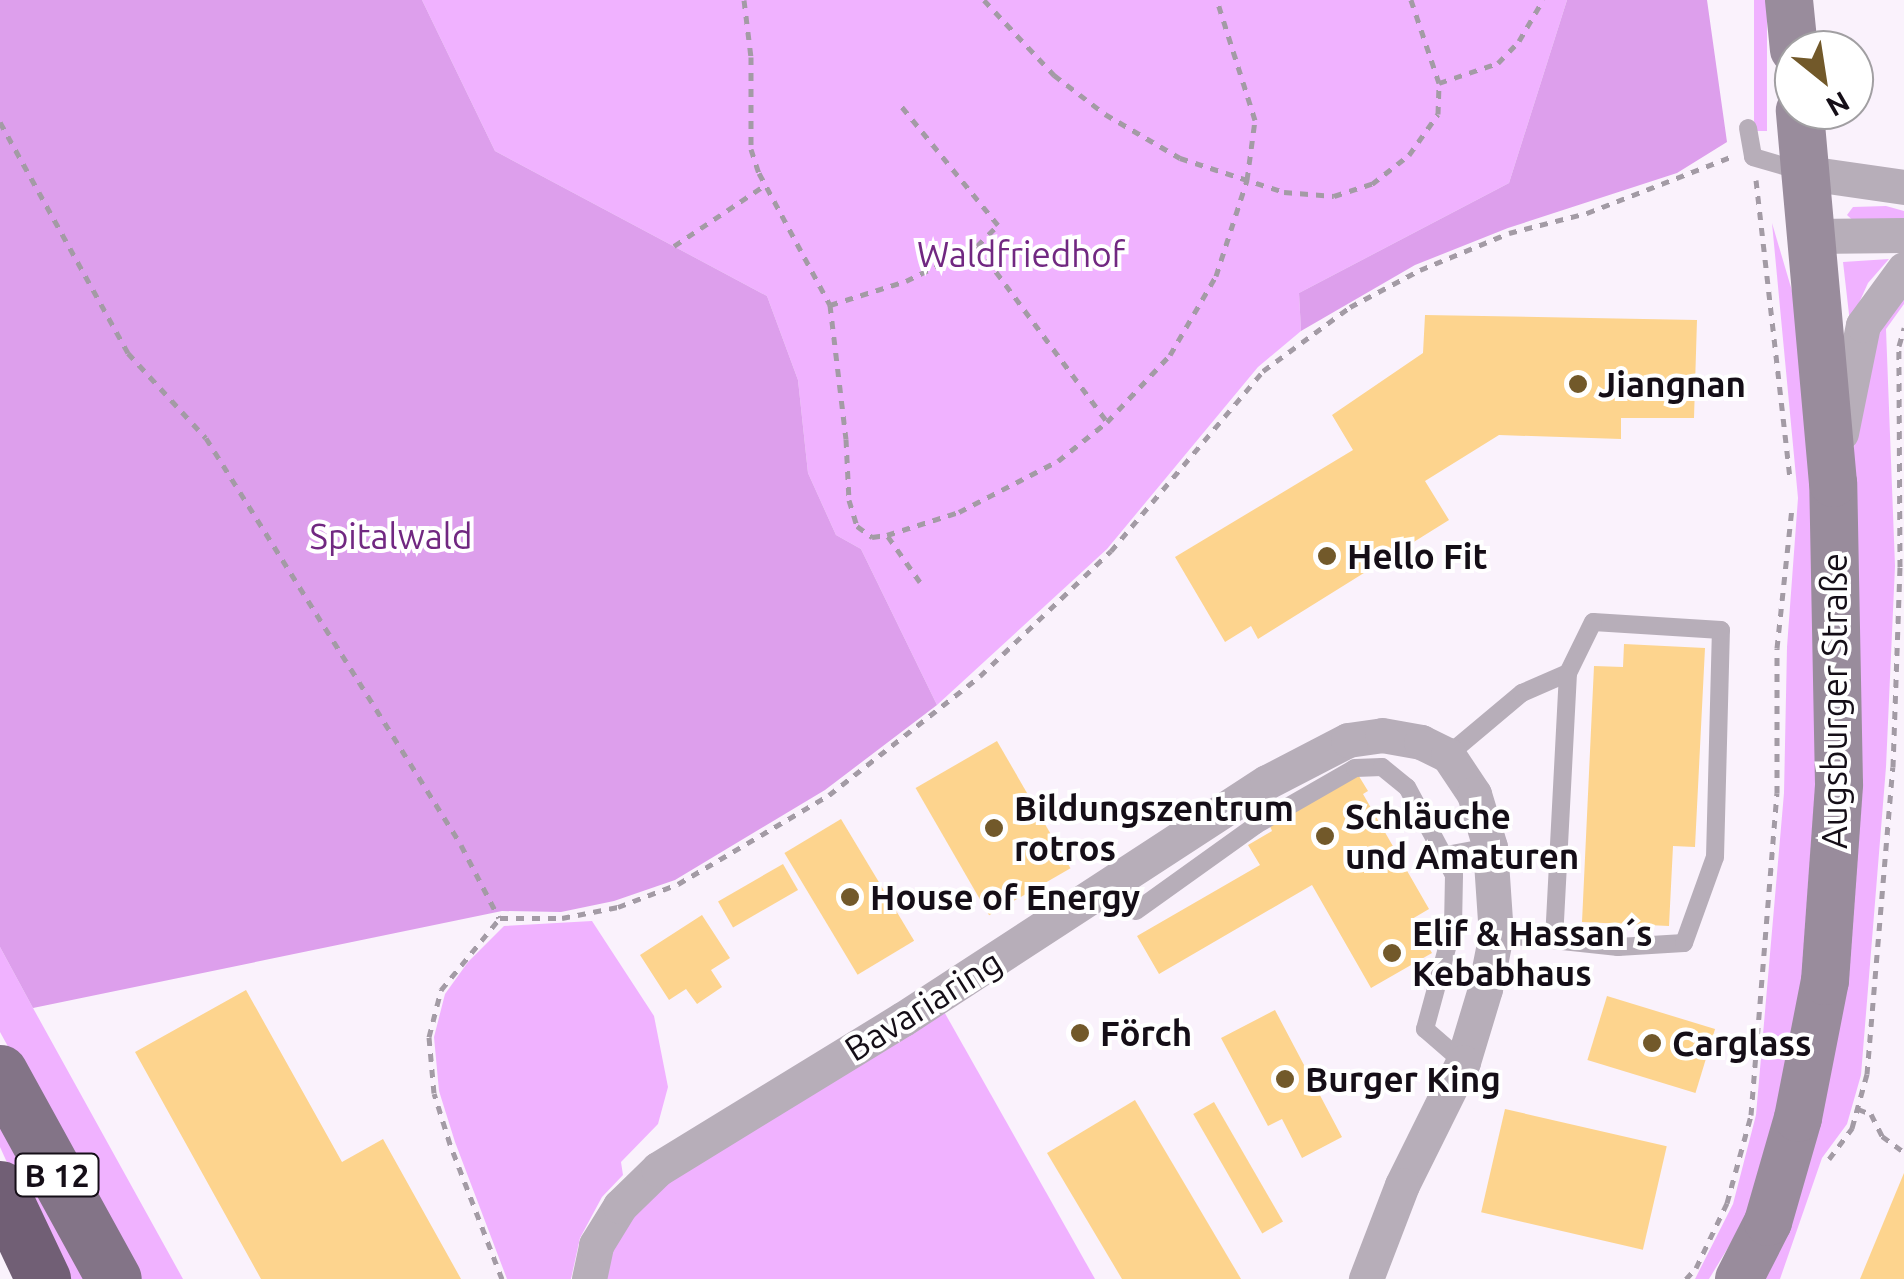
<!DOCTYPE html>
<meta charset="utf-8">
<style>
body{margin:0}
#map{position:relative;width:1904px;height:1279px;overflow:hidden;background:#faf2fc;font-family:Ubuntu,sans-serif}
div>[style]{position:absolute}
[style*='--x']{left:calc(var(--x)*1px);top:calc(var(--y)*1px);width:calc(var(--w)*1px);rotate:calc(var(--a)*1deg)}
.green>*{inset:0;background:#f0b2ff;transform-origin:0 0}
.forest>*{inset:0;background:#dd9fec}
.building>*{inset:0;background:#fdd48e;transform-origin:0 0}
.path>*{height:5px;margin-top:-2.5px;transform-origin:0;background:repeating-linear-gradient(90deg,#a39ba5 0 8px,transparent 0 16px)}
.lane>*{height:18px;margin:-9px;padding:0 9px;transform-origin:9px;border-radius:9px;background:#b7aeb9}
.street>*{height:35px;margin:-17.5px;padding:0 17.5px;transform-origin:17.5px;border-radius:17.5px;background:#b7aeb9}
.secondary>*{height:48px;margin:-24px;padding:0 24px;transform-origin:24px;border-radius:24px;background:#998c9c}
.primary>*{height:55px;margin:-27.5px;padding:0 27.5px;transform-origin:27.5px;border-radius:27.5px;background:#837487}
.highway>*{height:55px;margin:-27.5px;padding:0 27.5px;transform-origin:27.5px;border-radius:27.5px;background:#715f75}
.dots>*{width:28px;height:28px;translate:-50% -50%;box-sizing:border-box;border:5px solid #fff;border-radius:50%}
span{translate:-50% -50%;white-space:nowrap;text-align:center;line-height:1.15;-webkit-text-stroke:8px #fff;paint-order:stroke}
.shield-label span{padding:2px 8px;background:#fff;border:2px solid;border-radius:8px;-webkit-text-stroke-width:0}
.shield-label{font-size:32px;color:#150e17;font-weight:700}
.park-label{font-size:35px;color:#712881}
.poi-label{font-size:35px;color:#150e17;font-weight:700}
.left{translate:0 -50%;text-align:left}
.street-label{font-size:35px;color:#150e17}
.north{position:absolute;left:1774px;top:30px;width:100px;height:100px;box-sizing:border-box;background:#fff;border:2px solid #a19fa2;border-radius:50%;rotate:150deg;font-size:28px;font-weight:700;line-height:40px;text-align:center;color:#150e17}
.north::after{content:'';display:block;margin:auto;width:35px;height:45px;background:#72592a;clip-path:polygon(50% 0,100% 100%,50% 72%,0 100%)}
</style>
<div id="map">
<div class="green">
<div style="clip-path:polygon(422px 0,1567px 0,1509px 183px,1299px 293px,1301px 331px,1258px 367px,1107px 549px,937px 705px,861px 549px,836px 535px,808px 473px,798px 380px,767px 296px,495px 151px)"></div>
<div style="left:1754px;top:0;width:13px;height:131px"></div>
<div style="clip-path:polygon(1886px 206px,1904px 211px,1904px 224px,1859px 226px,1847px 215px,1853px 207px)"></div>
<div style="clip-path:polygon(1772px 223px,1795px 301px,1813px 489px,1818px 785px,1808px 978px,1751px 1210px,1709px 1279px,1695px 1279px,1733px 1204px,1756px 1115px,1784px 793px,1787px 647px,1798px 498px)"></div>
<div style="clip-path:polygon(1889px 259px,1868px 283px,1850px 323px,1843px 262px)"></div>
<div style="clip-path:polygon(1904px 285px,1904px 304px,1886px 329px,1895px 566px,1886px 767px,1861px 1075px,1847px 1124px,1822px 1158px,1780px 1279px,1762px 1279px,1784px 1228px,1847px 481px,1879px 325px)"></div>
<div style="clip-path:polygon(592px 921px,654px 1016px,668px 1087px,658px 1124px,621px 1162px,623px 1175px,602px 1197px,580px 1238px,571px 1279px,507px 1279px,455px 1142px,439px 1091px,434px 1037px,445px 994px,468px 962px,504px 926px)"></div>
<div style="clip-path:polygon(0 947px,33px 1008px,183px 1279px,136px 1279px,0 1032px)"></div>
<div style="clip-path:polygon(942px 1008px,1095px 1279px,604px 1279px,610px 1253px,631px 1217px,664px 1181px)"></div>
<div style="clip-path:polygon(0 1103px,96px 1279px,60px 1279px,0 1147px)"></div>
</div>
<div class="forest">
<div style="clip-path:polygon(0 0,422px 0,495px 151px,767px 296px,798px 380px,808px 473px,836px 535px,861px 549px,937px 705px,825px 790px,675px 880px,614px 901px,561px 912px,502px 911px,33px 1008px,0 947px)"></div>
<div style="clip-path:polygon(1567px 0,1707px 0,1727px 142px,1677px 173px,1508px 228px,1415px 265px,1301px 331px,1299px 293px,1509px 183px)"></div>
</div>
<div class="building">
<div style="clip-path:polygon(1425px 315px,1697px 320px,1694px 418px,1621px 418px,1621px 439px,1499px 435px,1425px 481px,1449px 520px,1258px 639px,1251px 626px,1225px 642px,1175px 557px,1353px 450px,1332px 415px,1423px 353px)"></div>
<div style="clip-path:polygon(1624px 644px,1705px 648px,1695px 847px,1673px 846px,1669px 926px,1582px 922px,1594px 666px,1623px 667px)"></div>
<div style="left:997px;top:741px;width:147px;height:94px;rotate:60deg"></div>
<div style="clip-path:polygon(1357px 773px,1368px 791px,1363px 794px,1429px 909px,1412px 919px,1432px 953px,1371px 988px,1312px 885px,1159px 974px,1137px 936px,1260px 865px,1248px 845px,1272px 831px,1269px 824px)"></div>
<div style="left:841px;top:819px;width:142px;height:66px;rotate:59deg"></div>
<div style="left:783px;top:864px;width:30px;height:75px;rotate:60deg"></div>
<div style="clip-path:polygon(702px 915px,730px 958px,711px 970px,722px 987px,697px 1004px,686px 989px,669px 1000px,640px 955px)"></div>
<div style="clip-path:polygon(246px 990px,342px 1162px,383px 1139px,461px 1279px,261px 1279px,135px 1052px)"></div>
<div style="left:1607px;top:996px;width:113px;height:67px;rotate:17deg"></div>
<div style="clip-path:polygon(1275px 1010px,1342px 1137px,1302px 1158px,1282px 1119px,1268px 1126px,1221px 1038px)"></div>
<div style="clip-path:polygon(1135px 1100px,1241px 1279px,1122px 1279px,1047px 1153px)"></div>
<div style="left:1214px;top:1102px;width:138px;height:24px;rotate:60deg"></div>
<div style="left:1505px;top:1109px;width:166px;height:106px;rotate:13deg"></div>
<div style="clip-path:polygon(1904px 1173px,1904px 1279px,1860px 1279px)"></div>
</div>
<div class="path">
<div style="--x:744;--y:0;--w:57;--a:83"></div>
<div style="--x:751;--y:57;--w:92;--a:90"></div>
<div style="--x:751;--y:149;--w:25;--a:72"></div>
<div style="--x:759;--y:173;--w:150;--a:61.7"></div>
<div style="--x:830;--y:305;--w:135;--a:83.2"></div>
<div style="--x:846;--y:439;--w:61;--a:87.2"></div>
<div style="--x:849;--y:500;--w:27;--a:73"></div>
<div style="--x:857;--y:526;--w:19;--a:36"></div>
<div style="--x:872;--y:537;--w:15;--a:-8"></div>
<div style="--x:984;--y:0;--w:103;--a:47"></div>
<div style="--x:1054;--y:75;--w:64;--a:37.4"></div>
<div style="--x:1105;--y:114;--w:87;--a:30.4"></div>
<div style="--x:1180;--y:158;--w:109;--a:18.1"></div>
<div style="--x:1284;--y:192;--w:50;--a:4.6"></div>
<div style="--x:1334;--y:196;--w:40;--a:-18"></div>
<div style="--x:1372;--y:184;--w:47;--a:-38.1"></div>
<div style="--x:1409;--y:155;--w:50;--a:-54.7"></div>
<div style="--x:1438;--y:114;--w:31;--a:-88"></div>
<div style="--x:1439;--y:83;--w:88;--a:-108.6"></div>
<div style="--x:1439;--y:83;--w:62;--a:-18.7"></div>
<div style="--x:1498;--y:63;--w:30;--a:-46"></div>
<div style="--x:1519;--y:41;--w:48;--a:-59.7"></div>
<div style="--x:0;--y:122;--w:264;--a:61"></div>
<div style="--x:128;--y:353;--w:115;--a:47.5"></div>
<div style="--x:206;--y:438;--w:480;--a:57.9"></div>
<div style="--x:461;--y:845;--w:82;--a:62.5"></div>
<div style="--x:1756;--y:180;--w:299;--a:83.5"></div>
<div style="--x:674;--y:246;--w:110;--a:-33.8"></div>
<div style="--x:977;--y:246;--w:219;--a:53.5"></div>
<div style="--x:830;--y:305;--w:80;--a:-17.5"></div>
<div style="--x:906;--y:281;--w:79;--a:-26.2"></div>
<div style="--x:977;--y:246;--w:30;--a:-45"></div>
<div style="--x:998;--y:225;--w:159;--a:-129.1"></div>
<div style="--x:920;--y:582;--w:57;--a:-125.1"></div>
<div style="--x:887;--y:535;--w:76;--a:-17.7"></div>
<div style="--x:959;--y:512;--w:111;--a:-27.3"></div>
<div style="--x:1058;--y:461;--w:63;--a:-38.5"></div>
<div style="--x:1107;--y:422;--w:92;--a:-46.8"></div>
<div style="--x:1170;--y:355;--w:91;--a:-59.8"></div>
<div style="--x:1216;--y:276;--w:101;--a:-72.1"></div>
<div style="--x:1247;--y:180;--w:61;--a:-82.4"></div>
<div style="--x:1255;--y:120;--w:126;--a:-107.6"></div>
<div style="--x:1858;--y:1109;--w:14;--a:21"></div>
<div style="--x:1871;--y:1114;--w:25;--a:63"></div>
<div style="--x:1882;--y:1136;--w:27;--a:36"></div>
<div style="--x:1829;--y:1159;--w:39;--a:-53"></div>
<div style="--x:1852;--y:1128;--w:56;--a:-74.5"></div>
<div style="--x:1867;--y:1074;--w:308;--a:-85.2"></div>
<div style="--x:1893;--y:767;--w:200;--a:-88"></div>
<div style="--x:1900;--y:567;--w:221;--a:-90.3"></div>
<div style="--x:1899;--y:346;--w:19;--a:-74"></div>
<div style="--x:502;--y:1279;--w:145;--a:-111.1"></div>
<div style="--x:450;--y:1144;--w:53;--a:-107.4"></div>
<div style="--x:434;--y:1093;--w:56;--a:-95.1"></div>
<div style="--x:429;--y:1037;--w:49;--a:-75.7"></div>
<div style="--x:441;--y:990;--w:93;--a:-50.7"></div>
<div style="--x:500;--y:918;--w:62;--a:0"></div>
<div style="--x:562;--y:918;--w:57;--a:-11.1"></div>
<div style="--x:618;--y:907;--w:64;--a:-21"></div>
<div style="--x:678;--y:884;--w:175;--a:-30.5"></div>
<div style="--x:829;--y:795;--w:192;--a:-38.2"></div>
<div style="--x:980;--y:676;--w:181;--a:-43.7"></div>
<div style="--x:1111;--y:551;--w:236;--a:-49.8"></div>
<div style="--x:1263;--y:371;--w:108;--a:-36.3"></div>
<div style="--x:1350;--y:307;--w:79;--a:-27.9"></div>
<div style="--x:1420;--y:270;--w:96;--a:-22.6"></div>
<div style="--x:1509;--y:233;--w:81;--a:-14.4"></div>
<div style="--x:1587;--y:213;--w:155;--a:-21.3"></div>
<div style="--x:1686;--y:1279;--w:15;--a:-48"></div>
<div style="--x:1696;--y:1268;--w:72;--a:-64.5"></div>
<div style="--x:1727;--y:1203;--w:91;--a:-74.7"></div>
<div style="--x:1751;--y:1115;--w:323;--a:-85.4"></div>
<div style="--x:1777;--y:793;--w:145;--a:-90"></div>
<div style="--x:1777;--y:648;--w:141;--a:-83.9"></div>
</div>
<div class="lane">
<div style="--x:1748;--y:128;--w:29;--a:80"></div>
<div style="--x:1753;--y:157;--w:50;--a:16.3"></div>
<div style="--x:1448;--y:755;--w:97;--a:-40"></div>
<div style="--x:1522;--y:693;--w:50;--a:-23.5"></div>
<div style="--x:1446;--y:855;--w:45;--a:-10.3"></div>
<div style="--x:1136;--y:911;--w:148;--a:-35.6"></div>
<div style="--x:1256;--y:825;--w:114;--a:-29.9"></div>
<div style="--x:1355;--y:768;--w:27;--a:-2"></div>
<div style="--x:1382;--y:767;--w:32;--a:39"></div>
<div style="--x:1407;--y:787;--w:100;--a:61.9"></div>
<div style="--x:1454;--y:875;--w:51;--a:91.1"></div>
<div style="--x:1453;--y:926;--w:107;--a:105.2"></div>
<div style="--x:1425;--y:1029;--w:50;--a:41"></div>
<div style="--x:1496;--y:934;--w:123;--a:6.1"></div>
<div style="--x:1618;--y:947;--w:66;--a:-3.5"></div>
<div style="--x:1684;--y:943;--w:91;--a:-70.2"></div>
<div style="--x:1715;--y:857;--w:227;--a:-88.5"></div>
<div style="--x:1721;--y:630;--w:128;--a:-176.4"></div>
<div style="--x:1593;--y:622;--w:57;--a:116.1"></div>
<div style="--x:1568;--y:673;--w:267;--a:93"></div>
</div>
<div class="street">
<div style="--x:1807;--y:173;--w:98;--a:8.2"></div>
<div style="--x:1812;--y:236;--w:92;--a:-0.6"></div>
<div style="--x:1841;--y:433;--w:110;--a:-78.5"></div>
<div style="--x:1863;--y:325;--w:69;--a:-53.8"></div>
<div style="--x:589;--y:1279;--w:35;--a:-78"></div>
<div style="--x:596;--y:1245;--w:46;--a:-58.4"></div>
<div style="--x:620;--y:1206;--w:53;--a:-44.2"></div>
<div style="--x:658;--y:1169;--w:287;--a:-31.5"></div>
<div style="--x:903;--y:1019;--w:434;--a:-33.1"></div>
<div style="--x:1267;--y:782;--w:91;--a:-27.4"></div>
<div style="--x:1348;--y:740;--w:34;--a:-8"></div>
<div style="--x:1382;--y:735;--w:40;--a:10"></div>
<div style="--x:1421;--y:742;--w:30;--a:26"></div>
<div style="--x:1448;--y:755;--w:47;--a:56.3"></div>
<div style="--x:1474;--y:794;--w:55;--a:73.2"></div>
<div style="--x:1490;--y:847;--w:87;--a:86.1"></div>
<div style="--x:1496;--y:934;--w:56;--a:101.3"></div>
<div style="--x:1485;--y:989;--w:76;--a:106.8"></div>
<div style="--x:1463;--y:1062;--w:137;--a:116.4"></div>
<div style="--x:1402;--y:1185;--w:101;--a:111"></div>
</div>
<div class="secondary">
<div style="--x:1789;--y:0;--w:50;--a:84.3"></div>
<div style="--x:1739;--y:1279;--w:64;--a:-63"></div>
<div style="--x:1768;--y:1222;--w:108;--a:-73.9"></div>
<div style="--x:1798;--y:1118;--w:140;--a:-78.9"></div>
<div style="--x:1825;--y:981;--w:197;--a:-85.9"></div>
<div style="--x:1839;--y:784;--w:301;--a:-91.1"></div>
<div style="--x:1833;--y:483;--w:374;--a:-95.1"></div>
</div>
<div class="primary">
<div style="--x:0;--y:1072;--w:236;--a:61.2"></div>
</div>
<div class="highway">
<div style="--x:0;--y:1188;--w:101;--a:64.7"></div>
</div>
<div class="dots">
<div style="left:1578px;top:384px;background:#72592a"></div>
<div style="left:1327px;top:556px;background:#72592a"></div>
<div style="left:994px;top:828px;background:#72592a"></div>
<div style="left:1325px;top:836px;background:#72592a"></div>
<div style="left:850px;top:897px;background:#72592a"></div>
<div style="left:1392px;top:953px;background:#72592a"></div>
<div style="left:1080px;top:1033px;background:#72592a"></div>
<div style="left:1652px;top:1043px;background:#72592a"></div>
<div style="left:1285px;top:1079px;background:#72592a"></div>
</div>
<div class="shield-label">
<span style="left:57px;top:1175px">B 12</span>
</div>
<div class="park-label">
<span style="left:1021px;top:254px">Waldfriedhof</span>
<span style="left:391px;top:536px">Spitalwald</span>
</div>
<div class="poi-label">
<span class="left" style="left:1598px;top:384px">Jiangnan</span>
<span class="left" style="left:1347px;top:556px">Hello Fit</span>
<span class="left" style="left:1014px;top:828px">Bildungszentrum<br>rotros</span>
<span class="left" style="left:1345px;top:836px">Schläuche<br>und Amaturen</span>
<span class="left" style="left:870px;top:897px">House of Energy</span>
<span class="left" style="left:1412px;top:953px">Elif &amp; Hassan´s<br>Kebabhaus</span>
<span class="left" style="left:1100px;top:1033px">Förch</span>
<span class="left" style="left:1672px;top:1043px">Carglass</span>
<span class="left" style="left:1305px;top:1079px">Burger King</span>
</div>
<div class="street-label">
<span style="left:1834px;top:701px;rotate:-90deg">Augsburger Straße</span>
<span style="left:923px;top:1005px;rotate:-32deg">Bavariaring</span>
</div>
<div class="north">N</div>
</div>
